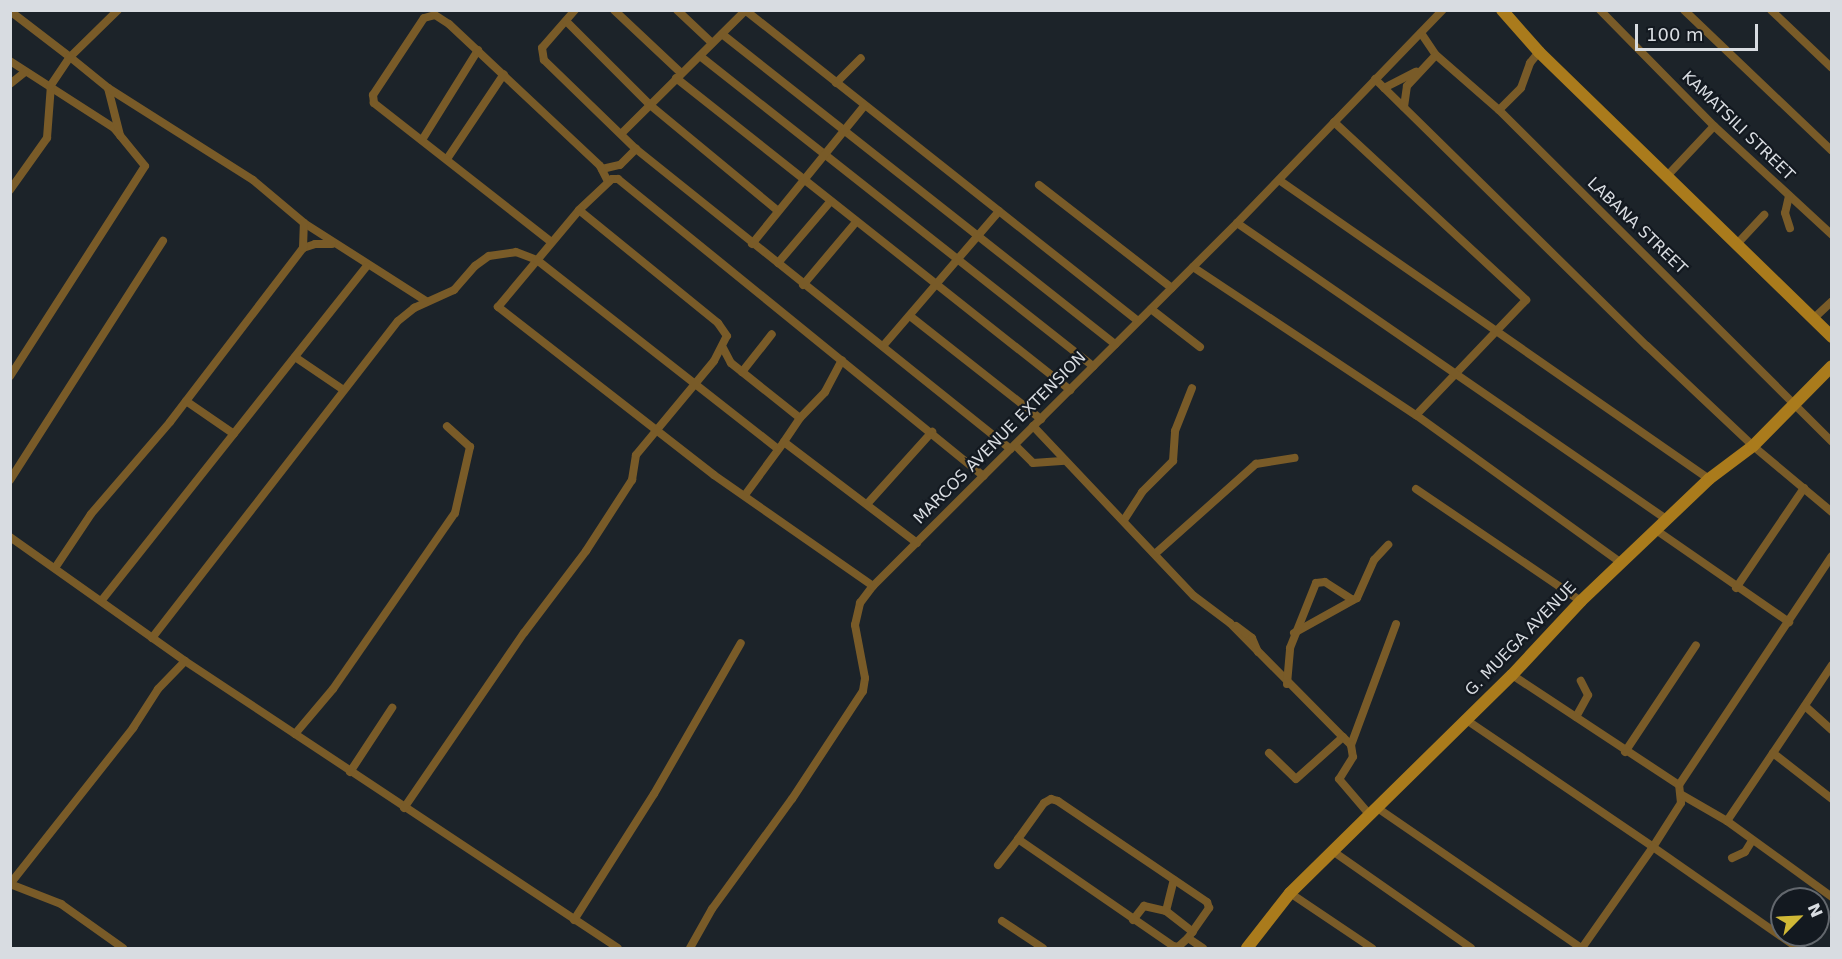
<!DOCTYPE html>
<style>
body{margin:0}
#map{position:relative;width:1842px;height:959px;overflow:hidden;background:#1c2329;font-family:"DejaVu Sans",sans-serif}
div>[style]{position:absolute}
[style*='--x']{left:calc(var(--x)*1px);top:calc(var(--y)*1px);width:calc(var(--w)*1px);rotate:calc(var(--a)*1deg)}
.street>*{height:8px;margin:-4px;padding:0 4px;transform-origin:4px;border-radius:4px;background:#795b28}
.secondary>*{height:12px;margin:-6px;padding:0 6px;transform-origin:6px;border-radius:6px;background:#aa7b1c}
span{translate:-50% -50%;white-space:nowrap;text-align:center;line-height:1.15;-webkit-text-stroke:4.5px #131920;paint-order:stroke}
.street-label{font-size:16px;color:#d8dce1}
.frame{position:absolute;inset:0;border:12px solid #d8dce1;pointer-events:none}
.north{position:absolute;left:1770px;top:887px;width:60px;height:60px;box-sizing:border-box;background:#131920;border:2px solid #62676d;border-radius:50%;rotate:66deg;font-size:16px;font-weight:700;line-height:24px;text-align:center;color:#d8dce1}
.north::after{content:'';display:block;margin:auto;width:21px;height:27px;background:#d0b836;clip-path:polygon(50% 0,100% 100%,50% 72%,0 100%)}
.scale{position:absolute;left:1635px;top:24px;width:123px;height:27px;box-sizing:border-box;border:3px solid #d8dce1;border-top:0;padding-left:8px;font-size:18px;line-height:21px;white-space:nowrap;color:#d8dce1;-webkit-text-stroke:4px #131920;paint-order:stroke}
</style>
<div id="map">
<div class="street">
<div style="--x:575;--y:10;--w:50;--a:131"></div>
<div style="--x:542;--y:48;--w:12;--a:81"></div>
<div style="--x:544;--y:60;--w:128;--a:44.1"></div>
<div style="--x:636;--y:149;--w:480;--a:38.7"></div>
<div style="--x:614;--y:10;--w:92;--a:43.2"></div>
<div style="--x:677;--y:10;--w:48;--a:43.3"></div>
<div style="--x:745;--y:10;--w:501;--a:38.36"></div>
<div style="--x:1600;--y:10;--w:163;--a:45.5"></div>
<div style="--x:1714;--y:126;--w:161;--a:42.7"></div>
<div style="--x:1684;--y:10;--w:204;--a:43.6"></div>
<div style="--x:1771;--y:10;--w:84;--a:43.6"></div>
<div style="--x:10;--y:11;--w:76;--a:37.5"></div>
<div style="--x:70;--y:57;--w:67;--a:-44.4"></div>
<div style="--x:566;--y:21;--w:119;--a:45"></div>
<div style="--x:650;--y:105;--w:166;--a:39.6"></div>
<div style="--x:1421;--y:33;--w:27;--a:56"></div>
<div style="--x:1436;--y:55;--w:84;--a:41.1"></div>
<div style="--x:1499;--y:110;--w:470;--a:44.9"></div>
<div style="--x:722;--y:34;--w:501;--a:38.27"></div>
<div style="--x:700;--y:56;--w:501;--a:38.27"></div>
<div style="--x:10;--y:61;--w:124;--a:32.8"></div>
<div style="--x:114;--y:128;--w:49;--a:50.8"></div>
<div style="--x:145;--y:166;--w:250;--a:122.7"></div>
<div style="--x:676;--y:78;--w:503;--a:38.37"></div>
<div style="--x:1375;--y:79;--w:381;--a:44.5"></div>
<div style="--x:1647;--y:346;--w:146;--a:43.3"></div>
<div style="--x:1753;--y:446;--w:103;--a:39.9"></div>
<div style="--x:836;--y:83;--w:35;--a:-45"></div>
<div style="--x:10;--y:84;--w:19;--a:-39"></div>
<div style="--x:108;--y:88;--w:49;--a:75.7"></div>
<div style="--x:1384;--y:88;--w:36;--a:-27"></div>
<div style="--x:1404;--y:107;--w:21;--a:-82"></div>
<div style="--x:1407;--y:86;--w:42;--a:-46.9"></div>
<div style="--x:1499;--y:110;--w:31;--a:-45"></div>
<div style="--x:1521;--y:88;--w:27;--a:-70"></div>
<div style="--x:1530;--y:63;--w:14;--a:-51"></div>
<div style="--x:1334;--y:122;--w:262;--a:42.8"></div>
<div style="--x:1526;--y:300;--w:159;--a:133.7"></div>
<div style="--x:622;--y:133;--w:173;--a:-44.8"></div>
<div style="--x:422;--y:140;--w:106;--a:-58.1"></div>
<div style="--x:447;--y:159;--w:102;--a:-56.2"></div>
<div style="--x:602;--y:169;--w:18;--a:-13"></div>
<div style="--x:620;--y:165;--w:23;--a:-45"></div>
<div style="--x:1668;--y:175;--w:67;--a:-46.8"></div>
<div style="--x:1279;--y:180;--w:524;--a:34.81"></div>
<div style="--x:1039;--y:185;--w:168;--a:37.8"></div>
<div style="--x:10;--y:190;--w:64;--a:-54.6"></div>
<div style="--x:47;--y:138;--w:53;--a:-85.7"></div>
<div style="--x:51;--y:85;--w:34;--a:-56"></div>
<div style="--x:70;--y:57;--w:49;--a:39.2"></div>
<div style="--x:108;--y:88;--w:172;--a:32.4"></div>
<div style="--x:253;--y:180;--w:67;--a:40.1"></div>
<div style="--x:304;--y:223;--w:145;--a:32.6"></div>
<div style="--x:1789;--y:196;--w:17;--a:103"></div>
<div style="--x:1785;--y:213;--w:16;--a:72"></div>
<div style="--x:1237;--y:223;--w:521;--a:34.6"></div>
<div style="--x:550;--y:241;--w:224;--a:-141.9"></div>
<div style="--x:374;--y:103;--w:8;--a:-97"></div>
<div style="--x:373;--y:95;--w:92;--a:-56.5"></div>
<div style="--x:424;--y:18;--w:11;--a:-15"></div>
<div style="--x:435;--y:15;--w:17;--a:33"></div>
<div style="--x:449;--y:24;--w:207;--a:43.2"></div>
<div style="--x:600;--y:166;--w:18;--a:63"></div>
<div style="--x:752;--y:244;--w:178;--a:-50.9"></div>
<div style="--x:1737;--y:244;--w:40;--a:-47"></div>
<div style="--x:303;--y:248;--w:13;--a:-18"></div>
<div style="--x:315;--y:244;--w:17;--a:0"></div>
<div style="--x:778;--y:263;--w:80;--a:-49.6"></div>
<div style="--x:1193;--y:267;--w:268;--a:33.6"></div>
<div style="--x:1416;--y:415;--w:251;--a:35.8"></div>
<div style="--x:803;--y:285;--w:82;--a:-49.9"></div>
<div style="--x:1151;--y:309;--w:62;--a:37.8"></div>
<div style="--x:910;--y:316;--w:167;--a:38.2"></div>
<div style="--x:1813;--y:319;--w:26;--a:-43"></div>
<div style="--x:883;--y:346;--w:178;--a:-49.3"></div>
<div style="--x:723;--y:348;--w:17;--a:62"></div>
<div style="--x:731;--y:363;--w:88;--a:38.6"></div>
<div style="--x:800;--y:418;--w:29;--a:124"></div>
<div style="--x:295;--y:357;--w:57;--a:34.2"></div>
<div style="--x:742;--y:372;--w:48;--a:-51.7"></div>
<div style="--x:186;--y:401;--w:58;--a:34.5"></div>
<div style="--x:800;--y:418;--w:36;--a:-46"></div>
<div style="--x:825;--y:392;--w:36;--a:-62"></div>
<div style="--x:1033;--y:426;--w:234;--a:46.6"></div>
<div style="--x:1194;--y:596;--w:45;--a:36.9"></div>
<div style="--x:1230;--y:623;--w:161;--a:45.3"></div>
<div style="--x:1015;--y:445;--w:25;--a:45"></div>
<div style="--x:1033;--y:463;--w:32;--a:-4"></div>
<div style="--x:10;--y:480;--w:284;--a:-57.4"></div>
<div style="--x:1416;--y:489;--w:199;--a:34.2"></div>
<div style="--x:745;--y:495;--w:66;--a:-53.7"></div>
<div style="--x:784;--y:442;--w:167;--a:37.2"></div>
<div style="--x:868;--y:503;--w:96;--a:-48"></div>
<div style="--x:1124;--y:520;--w:33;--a:-57"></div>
<div style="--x:1142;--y:492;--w:44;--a:-45"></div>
<div style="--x:1173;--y:461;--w:30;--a:-86"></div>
<div style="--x:1175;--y:431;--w:46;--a:-68.4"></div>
<div style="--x:1656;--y:530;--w:162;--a:34.7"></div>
<div style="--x:10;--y:537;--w:214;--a:35.3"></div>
<div style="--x:185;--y:661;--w:519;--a:33.54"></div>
<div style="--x:1156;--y:553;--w:134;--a:-41.7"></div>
<div style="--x:1256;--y:464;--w:39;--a:-9"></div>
<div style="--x:55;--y:568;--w:65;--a:-56.3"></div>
<div style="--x:91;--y:514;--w:121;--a:-49.3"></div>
<div style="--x:170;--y:422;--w:219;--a:-52.6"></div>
<div style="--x:303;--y:248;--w:25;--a:-88"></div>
<div style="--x:873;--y:586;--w:194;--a:-145.1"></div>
<div style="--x:714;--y:475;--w:274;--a:-142.1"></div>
<div style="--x:498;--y:307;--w:126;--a:-50.1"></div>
<div style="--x:579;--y:210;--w:45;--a:-43.2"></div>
<div style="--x:612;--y:179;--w:6;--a:0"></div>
<div style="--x:618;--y:179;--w:471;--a:39.1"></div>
<div style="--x:1736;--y:588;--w:121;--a:-55.8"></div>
<div style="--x:102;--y:600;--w:426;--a:-51.6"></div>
<div style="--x:1236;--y:626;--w:20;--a:37"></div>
<div style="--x:1252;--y:638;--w:15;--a:67"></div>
<div style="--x:1294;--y:633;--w:72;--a:-29.1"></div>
<div style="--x:1357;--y:598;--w:42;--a:-65.9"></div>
<div style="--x:1374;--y:560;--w:21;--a:-47"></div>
<div style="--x:152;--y:638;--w:401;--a:-52.2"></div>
<div style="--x:398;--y:321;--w:21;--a:-39"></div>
<div style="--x:414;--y:308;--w:44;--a:-24.2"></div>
<div style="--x:454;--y:290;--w:32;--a:-49"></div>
<div style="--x:475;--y:266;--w:17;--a:-36"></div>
<div style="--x:489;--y:256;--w:27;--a:-8"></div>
<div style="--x:516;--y:252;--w:22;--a:21"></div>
<div style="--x:537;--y:260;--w:306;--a:38.1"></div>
<div style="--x:1832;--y:665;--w:106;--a:123.8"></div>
<div style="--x:1773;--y:753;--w:75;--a:37.9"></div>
<div style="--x:1287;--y:684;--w:36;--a:-85"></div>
<div style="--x:1290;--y:648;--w:70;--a:-68.2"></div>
<div style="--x:1316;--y:583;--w:9;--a:-6"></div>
<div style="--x:1325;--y:582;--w:33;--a:33"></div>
<div style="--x:1805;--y:706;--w:36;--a:42"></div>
<div style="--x:1576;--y:717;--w:25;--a:-61"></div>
<div style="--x:1588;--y:695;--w:16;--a:-117"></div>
<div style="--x:1465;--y:719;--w:227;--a:34.2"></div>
<div style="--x:1653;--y:847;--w:52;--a:-57.5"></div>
<div style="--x:1681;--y:803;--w:18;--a:-96"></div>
<div style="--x:1679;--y:785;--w:200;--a:-146.6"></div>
<div style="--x:295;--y:734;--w:59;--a:-49.8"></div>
<div style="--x:333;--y:689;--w:214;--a:-55.3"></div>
<div style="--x:455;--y:513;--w:68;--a:-77.2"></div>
<div style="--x:470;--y:447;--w:31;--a:-138"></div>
<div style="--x:1351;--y:745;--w:129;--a:-69.6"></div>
<div style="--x:1625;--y:752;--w:128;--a:-56.4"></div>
<div style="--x:1269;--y:753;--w:37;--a:44"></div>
<div style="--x:1296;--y:779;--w:63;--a:-41.8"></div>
<div style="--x:1343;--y:737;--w:11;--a:45"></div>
<div style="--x:1351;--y:745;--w:12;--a:81"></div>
<div style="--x:1353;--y:757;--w:26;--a:122"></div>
<div style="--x:1339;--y:779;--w:45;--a:49.5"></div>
<div style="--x:350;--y:772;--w:77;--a:-56.7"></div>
<div style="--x:1679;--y:785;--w:275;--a:-56.3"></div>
<div style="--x:1682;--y:795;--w:52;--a:30"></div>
<div style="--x:1727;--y:821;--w:82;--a:-55.9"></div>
<div style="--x:1376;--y:807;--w:249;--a:34.5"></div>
<div style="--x:404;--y:808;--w:212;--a:-55.6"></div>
<div style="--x:524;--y:633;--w:103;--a:-52.9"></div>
<div style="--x:586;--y:551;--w:85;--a:-57.1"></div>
<div style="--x:632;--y:480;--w:25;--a:-81"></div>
<div style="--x:636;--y:455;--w:122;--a:-50.3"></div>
<div style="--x:714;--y:361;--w:28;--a:-63"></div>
<div style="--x:727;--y:336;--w:16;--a:-125"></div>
<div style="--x:718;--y:323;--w:179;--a:-140.9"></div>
<div style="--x:1727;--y:821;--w:130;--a:35.9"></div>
<div style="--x:1334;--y:852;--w:167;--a:35"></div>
<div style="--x:1732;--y:858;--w:14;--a:-25"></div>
<div style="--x:1745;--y:852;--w:13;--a:-58"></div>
<div style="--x:998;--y:865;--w:33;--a:-52"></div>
<div style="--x:10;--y:884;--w:199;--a:-51.7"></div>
<div style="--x:133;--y:728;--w:46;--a:-57.3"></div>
<div style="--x:158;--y:689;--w:39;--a:-46"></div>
<div style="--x:10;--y:884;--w:55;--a:21.4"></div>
<div style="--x:61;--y:904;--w:76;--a:35.4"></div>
<div style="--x:1290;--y:893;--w:99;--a:33.9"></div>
<div style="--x:1166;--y:911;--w:34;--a:38"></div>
<div style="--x:574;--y:920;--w:149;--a:-57.6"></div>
<div style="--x:654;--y:794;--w:174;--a:-60.1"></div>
<div style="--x:1133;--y:920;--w:18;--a:-52"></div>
<div style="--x:1144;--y:906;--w:23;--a:13"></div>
<div style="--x:1166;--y:911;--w:32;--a:-76"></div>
<div style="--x:1002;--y:921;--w:49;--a:33.4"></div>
<div style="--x:1188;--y:938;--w:37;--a:-55"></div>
<div style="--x:1209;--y:908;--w:6;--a:-108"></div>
<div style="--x:1207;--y:902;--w:180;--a:-145.9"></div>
<div style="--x:1058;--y:801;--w:7;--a:-164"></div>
<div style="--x:1051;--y:799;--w:8;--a:150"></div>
<div style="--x:1044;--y:803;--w:44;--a:125.8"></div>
<div style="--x:1018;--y:839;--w:188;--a:34.6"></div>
<div style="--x:1173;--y:946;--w:5;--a:11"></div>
<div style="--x:1178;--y:947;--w:13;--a:-42"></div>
<div style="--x:1188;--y:938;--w:18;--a:34"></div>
<div style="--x:690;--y:948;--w:45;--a:-60.6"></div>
<div style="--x:712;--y:909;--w:136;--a:-54"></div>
<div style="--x:792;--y:799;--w:129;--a:-56.7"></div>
<div style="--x:863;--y:691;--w:13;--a:-81"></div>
<div style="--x:865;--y:678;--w:54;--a:-100.7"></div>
<div style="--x:855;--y:625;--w:23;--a:-77"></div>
<div style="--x:860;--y:603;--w:21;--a:-53"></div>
<div style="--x:873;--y:586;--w:514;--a:-44.92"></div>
<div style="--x:1237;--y:223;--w:296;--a:-46"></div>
<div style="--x:1582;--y:948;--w:123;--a:-54.9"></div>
<div style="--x:1653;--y:847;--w:177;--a:34.9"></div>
</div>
<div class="secondary">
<div style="--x:1502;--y:10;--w:56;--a:48.6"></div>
<div style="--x:1539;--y:52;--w:409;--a:44.2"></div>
<div style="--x:1247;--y:948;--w:70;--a:-52"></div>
<div style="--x:1290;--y:893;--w:311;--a:-44.5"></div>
<div style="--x:1512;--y:675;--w:101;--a:-47"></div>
<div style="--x:1581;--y:601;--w:177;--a:-43.6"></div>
<div style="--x:1709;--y:479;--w:55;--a:-36.9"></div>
<div style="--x:1753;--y:446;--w:112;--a:-45.4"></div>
</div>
<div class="street-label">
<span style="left:1738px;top:126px;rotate:44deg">KAMATSILI STREET</span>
<span style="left:1637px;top:226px;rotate:44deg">LABANA STREET</span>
<span style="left:1000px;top:438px;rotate:-45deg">MARCOS AVENUE EXTENSION</span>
<span style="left:1521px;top:639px;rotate:-46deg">G. MUEGA AVENUE</span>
</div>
<div class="frame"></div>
<div class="north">N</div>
<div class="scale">100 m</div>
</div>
